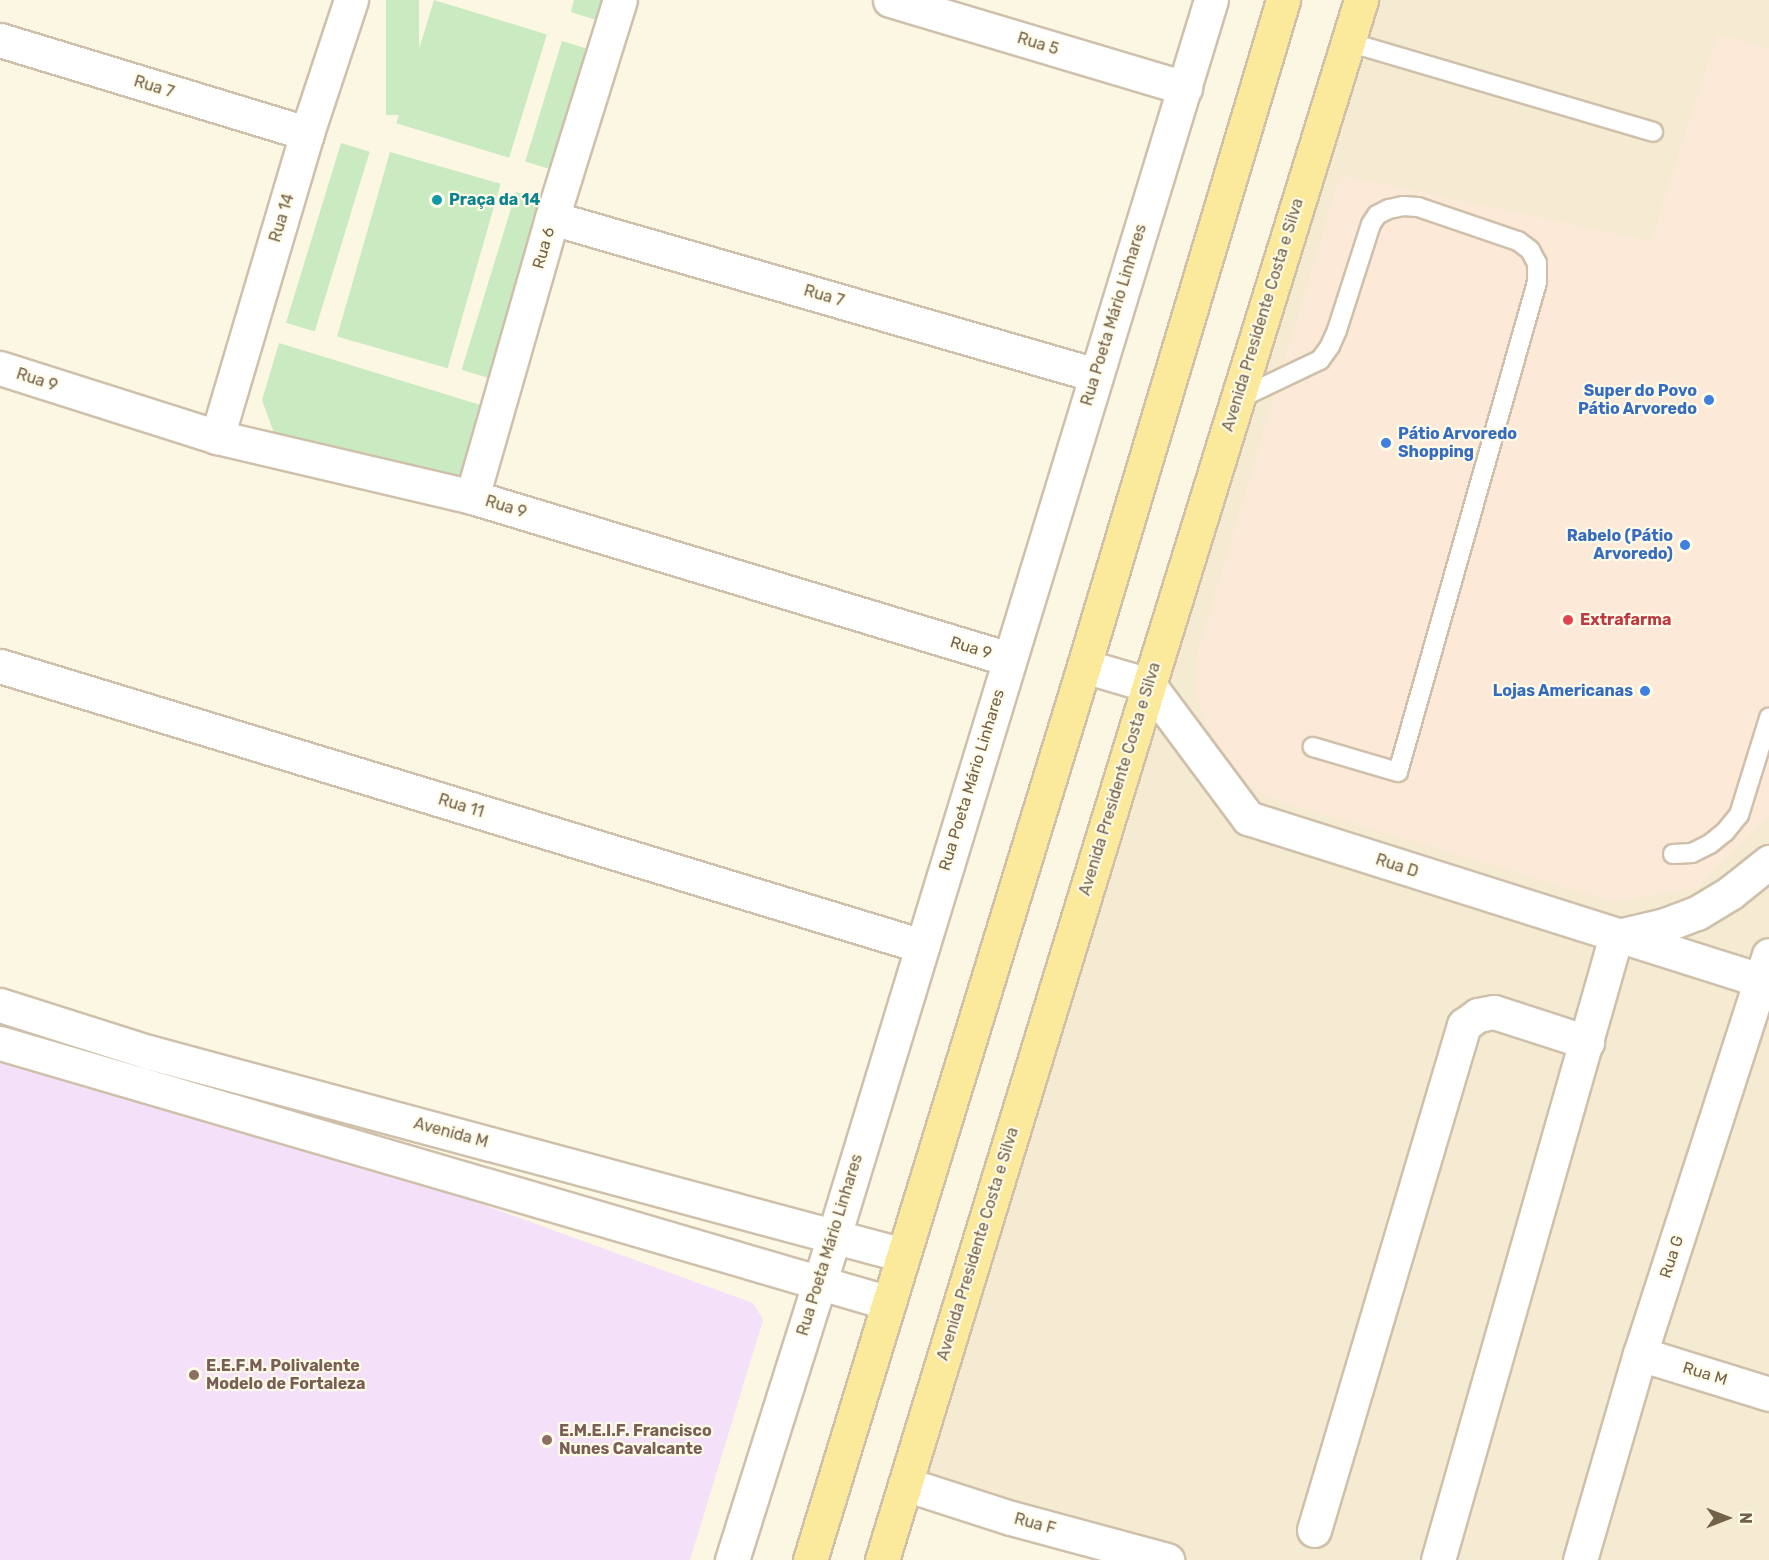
<!DOCTYPE html>
<meta charset="utf-8">
<style>
body{margin:0}
#map{position:relative;width:1769px;height:1560px;overflow:hidden;background:#fcf7e3;font-family:Rubik,sans-serif}
div>[style]{position:absolute}
[style*='--x']{left:calc(var(--x)*1px);top:calc(var(--y)*1px);width:calc(var(--w)*1px);rotate:calc(var(--a)*1deg)}
.residential>*{inset:0;background:#f4ebd2}
.commercial>*{inset:0;background:#fde9d7}
.education>*{inset:0;background:#f4e0f8}
.green>*{inset:0;background:#caeac2;transform-origin:0 0}
.roads{filter:drop-shadow(2px 0 #cec0aa) drop-shadow(-2px 0 #cec0aa) drop-shadow(0 2px #cec0aa) drop-shadow(0 -2px #cec0aa)}
.lane>*{height:18px;margin:-9px;padding:0 9px;transform-origin:9px;border-radius:9px;background:#fff}
.street>*{height:33px;margin:-16.5px;padding:0 16.5px;transform-origin:16.5px;border-radius:16.5px;background:#fff}
.secondary>*{height:33px;margin:-16.5px;padding:0 16.5px;transform-origin:16.5px;border-radius:16.5px;background:#fff}
.primary>*{height:33px;margin:-16.5px;padding:0 16.5px;transform-origin:16.5px;border-radius:16.5px;background:#fbea9b}
.dots>*{width:16px;height:16px;translate:-50% -50%;box-sizing:border-box;border:3px solid #fffbe9;border-radius:50%}
span{translate:-50% -50%;white-space:nowrap;text-align:center;line-height:1.15;-webkit-text-stroke:4.5px #fffbe9;paint-order:stroke}
.street-label{font-size:16px;color:#746149}
.culture-label{font-size:16px;color:#0d838f;font-weight:700}
.left{translate:0 -50%;text-align:left}
.shop-label{font-size:16px;color:#366cbe;font-weight:700}
.right{translate:-100% -50%;text-align:right}
.health-label{font-size:16px;color:#be3a42;font-weight:700}
.education-label{font-size:16px;color:#785e54;font-weight:700}
.north{position:absolute;left:1697px;top:1488px;width:60px;height:60px;-webkit-text-stroke:4px #fffbe9;paint-order:stroke;rotate:90deg;font-size:16px;font-weight:700;line-height:24px;text-align:center;color:#746149}
.north::after{content:'';display:block;margin:auto;width:21px;height:27px;background:#746149;clip-path:polygon(50% 0,100% 100%,50% 72%,0 100%)}
</style>
<div id="map">
<div class="residential">
<div style="clip-path:polygon(1361px 0,1769px 0,1769px 1560px,1167px 1560px,905px 1484px)"></div>
</div>
<div class="commercial">
<div style="clip-path:polygon(1717px 34px,1769px 48px,1769px 816px,1696px 888px,1614px 902px,1265px 797px,1233px 766px,1208px 728px,1196px 697px,1196px 658px,1340px 175px,1651px 241px)"></div>
</div>
<div class="education">
<div style="clip-path:polygon(0 1060px,443px 1190px,753px 1303px,763px 1320px,690px 1560px,0 1560px)"></div>
</div>
<div class="green">
<div style="left:386px;top:0;width:33px;height:115px"></div>
<div style="left:434px;top:0;width:118px;height:129px;rotate:17deg"></div>
<div style="clip-path:polygon(574px 0,609px 0,602px 22px,571px 12px)"></div>
<div style="left:562px;top:41px;width:34px;height:126px;rotate:17deg"></div>
<div style="left:341px;top:143px;width:30px;height:188px;rotate:17deg"></div>
<div style="left:390px;top:152px;width:115px;height:192px;rotate:16deg"></div>
<div style="left:516px;top:192px;width:34px;height:186px;rotate:17deg"></div>
<div style="clip-path:polygon(279px 343px,487px 407px,469px 470px,447px 484px,275px 436px,262px 400px)"></div>
</div>
<div class="roads">
<div class="lane">
<div style="--x:1348;--y:42;--w:318;--a:16.4"></div>
<div style="--x:1238;--y:399;--w:91;--a:-25.4"></div>
<div style="--x:1320;--y:360;--w:17;--a:-54"></div>
<div style="--x:1330;--y:346;--w:17;--a:-66"></div>
<div style="--x:1337;--y:330;--w:111;--a:-72.2"></div>
<div style="--x:1371;--y:224;--w:11;--a:-56"></div>
<div style="--x:1377;--y:215;--w:13;--a:-27"></div>
<div style="--x:1389;--y:209;--w:14;--a:-12"></div>
<div style="--x:1403;--y:206;--w:15;--a:4"></div>
<div style="--x:1418;--y:207;--w:106;--a:18.8"></div>
<div style="--x:1518;--y:241;--w:15;--a:37"></div>
<div style="--x:1530;--y:250;--w:15;--a:62"></div>
<div style="--x:1537;--y:263;--w:19;--a:90"></div>
<div style="--x:1537;--y:282;--w:509;--a:105.84"></div>
<div style="--x:1398;--y:772;--w:89;--a:-163.6"></div>
<div style="--x:1673;--y:854;--w:19;--a:-3"></div>
<div style="--x:1692;--y:853;--w:20;--a:-27"></div>
<div style="--x:1710;--y:844;--w:19;--a:-39"></div>
<div style="--x:1725;--y:832;--w:22;--a:-51"></div>
<div style="--x:1739;--y:815;--w:102;--a:-72.8"></div>
</div>
<div class="street">
<div style="--x:890;--y:0;--w:308;--a:16.6"></div>
<div style="--x:0;--y:40;--w:321;--a:16.9"></div>
<div style="--x:552;--y:218;--w:566;--a:16.1"></div>
<div style="--x:0;--y:368;--w:228;--a:17.6"></div>
<div style="--x:217;--y:437;--w:262;--a:13.2"></div>
<div style="--x:472;--y:497;--w:561;--a:16.79"></div>
<div style="--x:217;--y:437;--w:317;--a:-73.5"></div>
<div style="--x:307;--y:133;--w:140;--a:-71.7"></div>
<div style="--x:472;--y:497;--w:290;--a:-74"></div>
<div style="--x:552;--y:218;--w:228;--a:-72.7"></div>
<div style="--x:0;--y:666;--w:964;--a:16.89"></div>
<div style="--x:1640;--y:1354;--w:135;--a:17.2"></div>
<div style="--x:905;--y:1484;--w:111;--a:17.8"></div>
<div style="--x:1011;--y:1518;--w:162;--a:15.1"></div>
<div style="--x:1314;--y:1530;--w:527;--a:-73.46"></div>
<div style="--x:1464;--y:1025;--w:17;--a:-36"></div>
<div style="--x:1478;--y:1015;--w:16;--a:-11"></div>
<div style="--x:1494;--y:1012;--w:98;--a:17.9"></div>
<div style="--x:732;--y:1560;--w:340;--a:-72.5"></div>
<div style="--x:834;--y:1236;--w:1292;--a:-73.04"></div>
<div style="--x:1438;--y:1560;--w:649;--a:-74.08"></div>
<div style="--x:1580;--y:1560;--w:215;--a:-73.8"></div>
<div style="--x:1640;--y:1354;--w:419;--a:-72.1"></div>
</div>
<div class="secondary">
<div style="--x:1084;--y:666;--w:68;--a:16.3"></div>
<div style="--x:1149;--y:685;--w:166;--a:53.3"></div>
<div style="--x:1248;--y:818;--w:547;--a:17.57"></div>
<div style="--x:1618;--y:936;--w:48;--a:-13.2"></div>
<div style="--x:1665;--y:925;--w:34;--a:-21"></div>
<div style="--x:1697;--y:913;--w:39;--a:-31"></div>
<div style="--x:1730;--y:893;--w:50;--a:-38.5"></div>
<div style="--x:0;--y:1005;--w:155;--a:17.6"></div>
<div style="--x:148;--y:1052;--w:782;--a:15.05"></div>
<div style="--x:0;--y:1043;--w:926;--a:16.3"></div>
</div>
<div class="primary">
<div style="--x:810;--y:1560;--w:935;--a:-72.96"></div>
<div style="--x:1084;--y:666;--w:695;--a:-73.36"></div>
<div style="--x:882;--y:1560;--w:962;--a:-73.02"></div>
<div style="--x:1163;--y:640;--w:670;--a:-72.81"></div>
</div>
</div>
<div class="dots">
<div style="left:437px;top:200px;background:#0f9aa8"></div>
<div style="left:1709px;top:400px;background:#3f7fe0"></div>
<div style="left:1386px;top:443px;background:#3f7fe0"></div>
<div style="left:1685px;top:545px;background:#3f7fe0"></div>
<div style="left:1568px;top:620px;background:#e0444e"></div>
<div style="left:1645px;top:691px;background:#3f7fe0"></div>
<div style="left:194px;top:1375px;background:#8d6e63"></div>
<div style="left:547px;top:1440px;background:#8d6e63"></div>
</div>
<div class="street-label">
<span style="left:1038px;top:44px;rotate:17deg">Rua 5</span>
<span style="left:154px;top:87px;rotate:17deg">Rua 7</span>
<span style="left:282px;top:218px;rotate:-73deg">Rua 14</span>
<span style="left:544px;top:248px;rotate:-74deg">Rua 6</span>
<span style="left:824px;top:296px;rotate:16deg">Rua 7</span>
<span style="left:1114px;top:315px;rotate:-73deg">Rua Poeta Mário Linhares</span>
<span style="left:1263px;top:315px;rotate:-73deg">Avenida Presidente Costa e Silva</span>
<span style="left:37px;top:380px;rotate:18deg">Rua 9</span>
<span style="left:506px;top:507px;rotate:17deg">Rua 9</span>
<span style="left:971px;top:648px;rotate:17deg">Rua 9</span>
<span style="left:1120px;top:779px;rotate:-73deg">Avenida Presidente Costa e Silva</span>
<span style="left:972px;top:780px;rotate:-73deg">Rua Poeta Mário Linhares</span>
<span style="left:461px;top:806px;rotate:17deg">Rua 11</span>
<span style="left:1397px;top:866px;rotate:18deg">Rua D</span>
<span style="left:451px;top:1133px;rotate:15deg">Avenida M</span>
<span style="left:978px;top:1244px;rotate:-73deg">Avenida Presidente Costa e Silva</span>
<span style="left:830px;top:1245px;rotate:-73deg">Rua Poeta Mário Linhares</span>
<span style="left:1672px;top:1257px;rotate:-72deg">Rua G</span>
<span style="left:1705px;top:1374px;rotate:17deg">Rua M</span>
<span style="left:1035px;top:1524px;rotate:15deg">Rua F</span>
</div>
<div class="culture-label">
<span class="left" style="left:449px;top:200px">Praça da 14</span>
</div>
<div class="shop-label">
<span class="right" style="left:1697px;top:400px">Super do Povo<br>Pátio Arvoredo</span>
<span class="left" style="left:1398px;top:443px">Pátio Arvoredo<br>Shopping</span>
<span class="right" style="left:1673px;top:545px">Rabelo (Pátio<br>Arvoredo)</span>
<span class="right" style="left:1633px;top:691px">Lojas Americanas</span>
</div>
<div class="health-label">
<span class="left" style="left:1580px;top:620px">Extrafarma</span>
</div>
<div class="education-label">
<span class="left" style="left:206px;top:1375px">E.E.F.M. Polivalente<br>Modelo de Fortaleza</span>
<span class="left" style="left:559px;top:1440px">E.M.E.I.F. Francisco<br>Nunes Cavalcante</span>
</div>
<div class="north">N</div>
</div>
